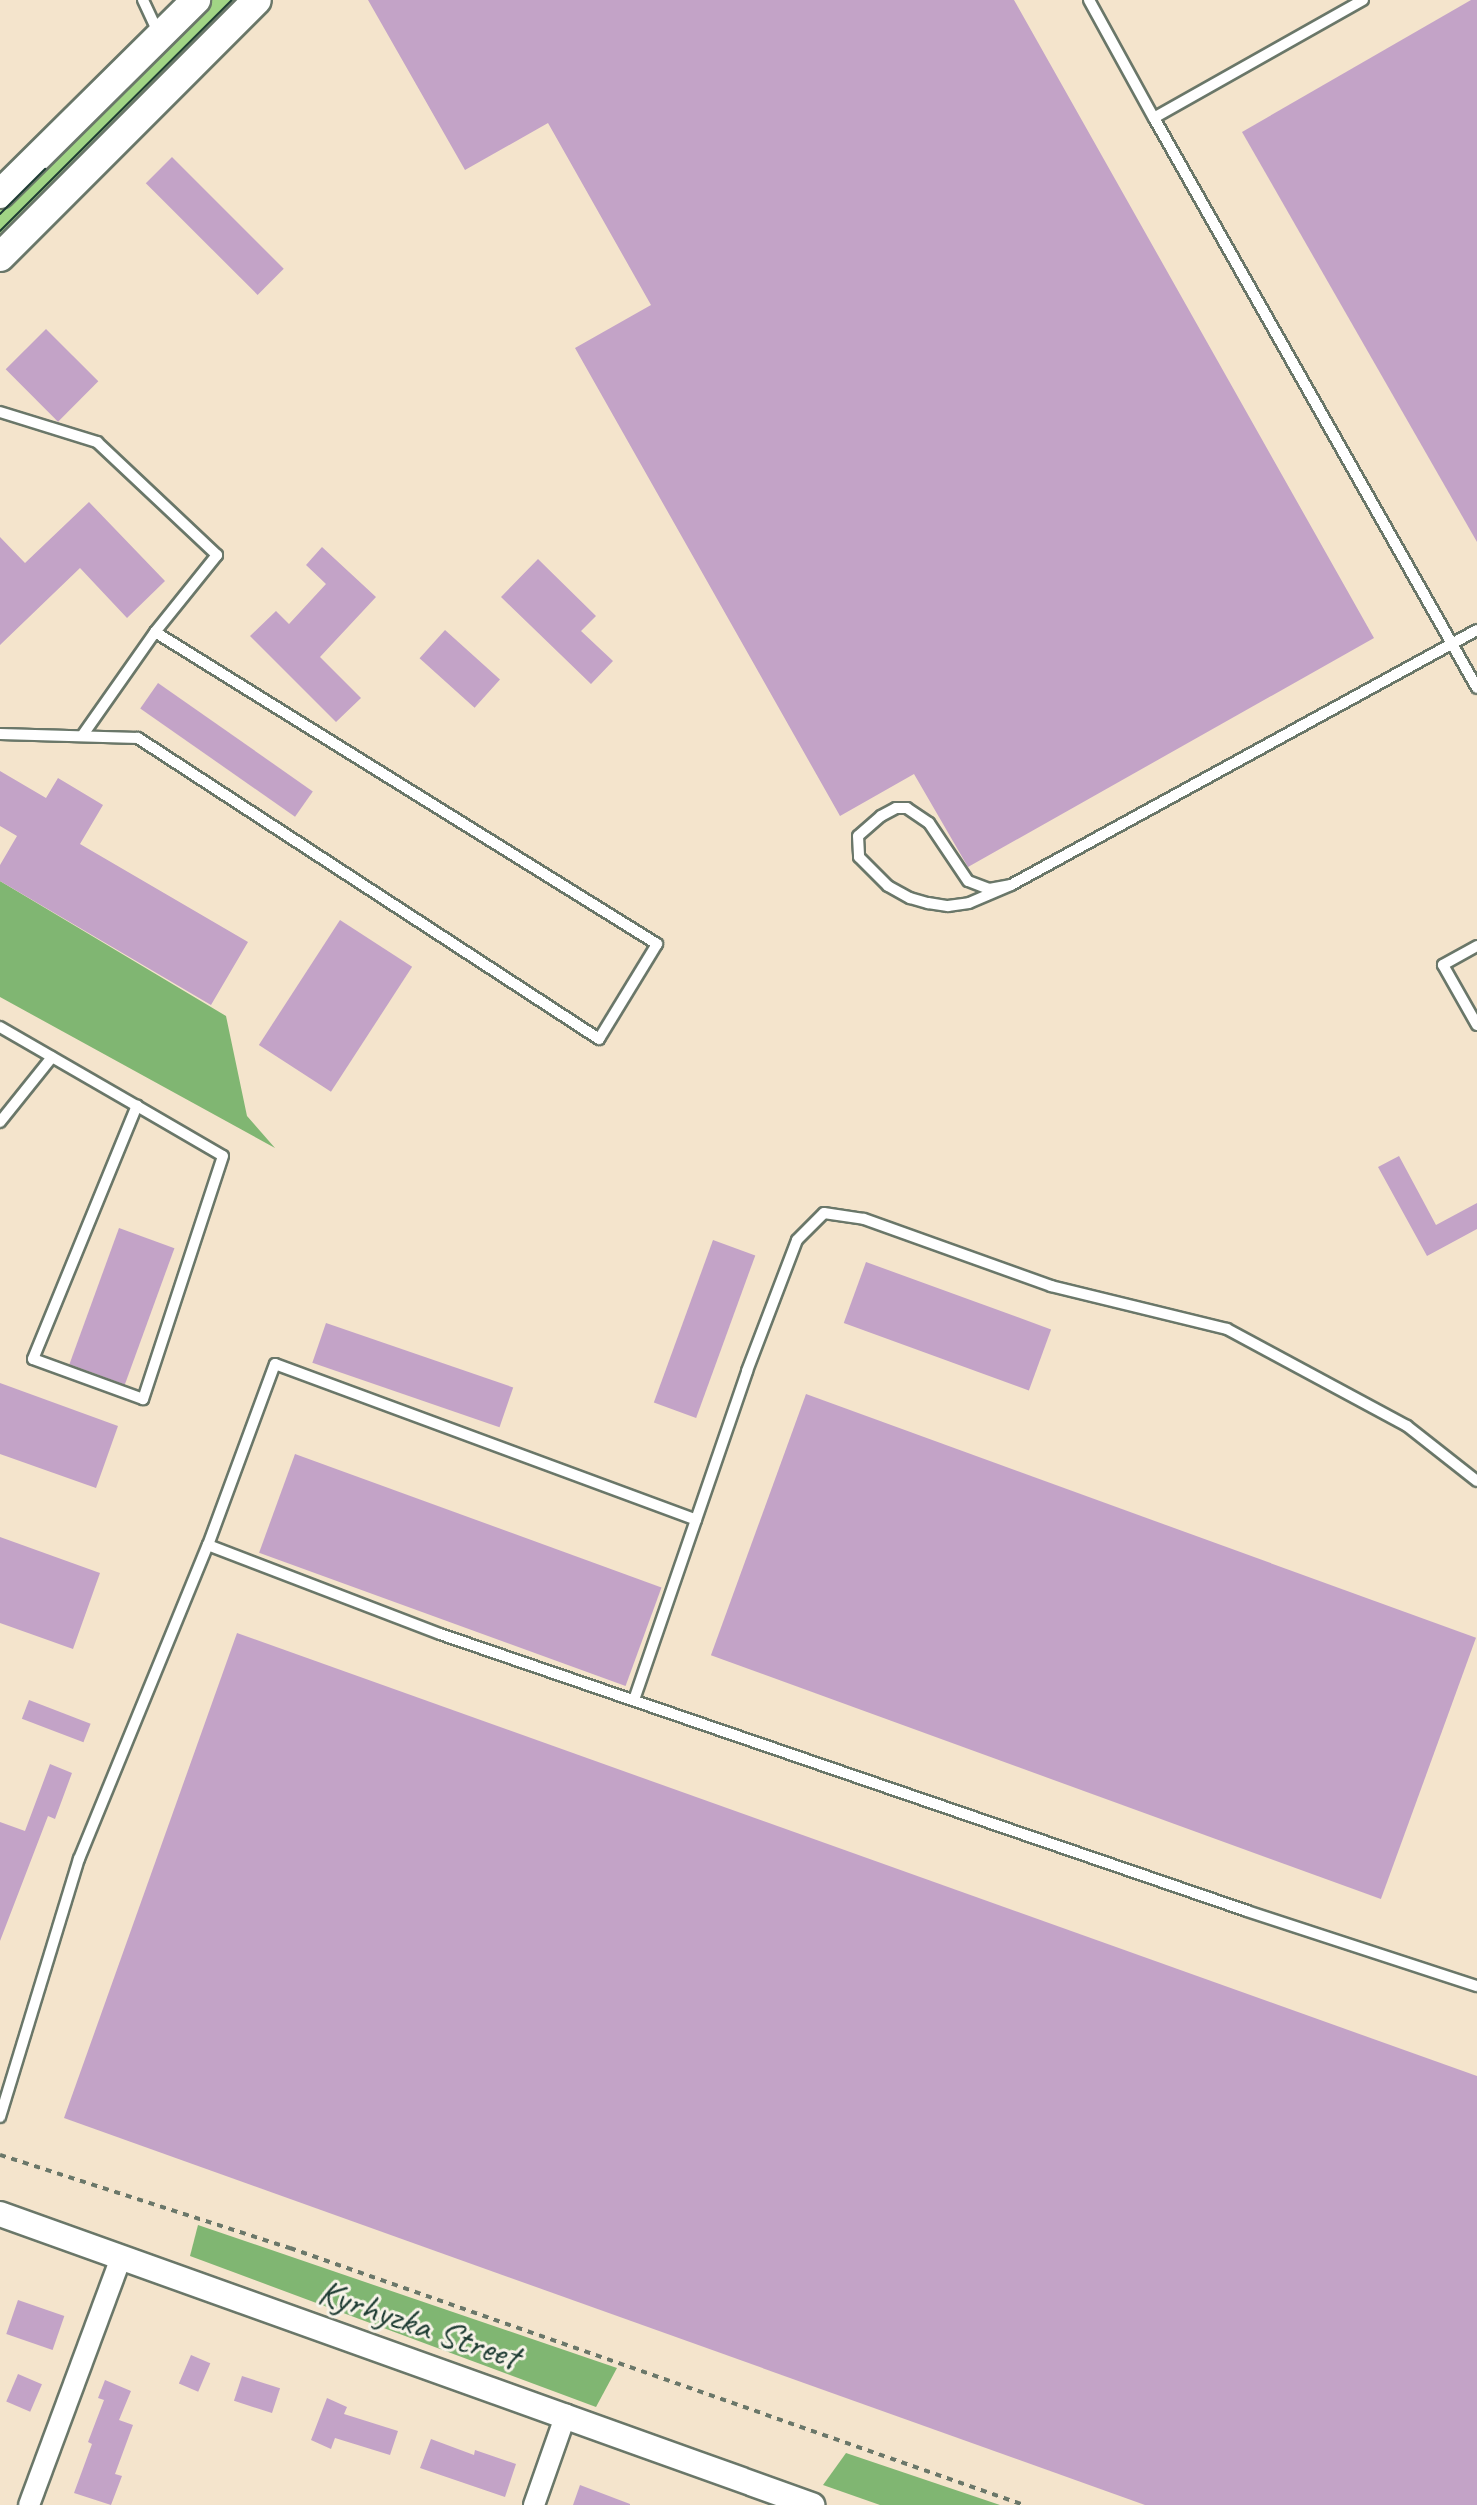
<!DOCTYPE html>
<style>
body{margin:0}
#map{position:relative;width:1477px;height:2505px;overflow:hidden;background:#f4e4cc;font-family:Caveat,sans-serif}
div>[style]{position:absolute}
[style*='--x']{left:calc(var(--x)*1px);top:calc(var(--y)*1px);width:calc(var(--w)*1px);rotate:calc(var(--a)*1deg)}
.green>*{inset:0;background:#a1d585}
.forest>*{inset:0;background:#80b672}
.building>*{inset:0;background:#c3a3c7;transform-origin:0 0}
.path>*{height:4px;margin-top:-2px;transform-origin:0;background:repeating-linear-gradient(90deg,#6a7769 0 6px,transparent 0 12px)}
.roads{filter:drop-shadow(2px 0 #6a7769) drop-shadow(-2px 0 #6a7769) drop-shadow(0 2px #6a7769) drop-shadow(0 -2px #6a7769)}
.service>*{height:10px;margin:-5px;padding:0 5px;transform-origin:5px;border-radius:5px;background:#fff}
.minor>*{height:20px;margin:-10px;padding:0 10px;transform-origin:10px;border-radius:10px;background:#fff}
.tertiary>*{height:24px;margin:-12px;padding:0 12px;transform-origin:12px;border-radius:12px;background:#fff}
.secondary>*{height:28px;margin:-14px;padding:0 14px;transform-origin:14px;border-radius:14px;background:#fff}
.tram>*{height:2px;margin:-1px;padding:0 1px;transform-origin:1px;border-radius:1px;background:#1f3d34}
span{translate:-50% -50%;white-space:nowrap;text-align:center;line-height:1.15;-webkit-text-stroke:6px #f7f3e8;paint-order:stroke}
.street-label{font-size:38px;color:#1f3d34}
</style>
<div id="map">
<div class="green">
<div style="clip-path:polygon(210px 0,244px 0,0 241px,0 207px)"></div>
</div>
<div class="forest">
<div style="clip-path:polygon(0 881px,226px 1016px,247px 1116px,275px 1148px,0 997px)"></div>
<div style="clip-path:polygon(198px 2225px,617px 2368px,596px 2407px,190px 2256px)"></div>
<div style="clip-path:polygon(846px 2453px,1000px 2505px,880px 2505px,823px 2485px)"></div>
</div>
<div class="building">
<div style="clip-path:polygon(368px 0,1014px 0,1374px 638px,968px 867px,914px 774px,840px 816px,575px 348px,651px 305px,548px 123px,465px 170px)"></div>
<div style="clip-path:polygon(1471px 0,1477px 0,1477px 542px,1242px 132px)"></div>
<div style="left:172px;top:157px;width:158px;height:37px;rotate:45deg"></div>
<div style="left:46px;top:329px;width:74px;height:57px;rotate:45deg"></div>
<div style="clip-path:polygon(89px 502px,165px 581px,127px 618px,80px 568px,0 645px,0 537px,25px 563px)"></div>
<div style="clip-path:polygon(322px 547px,376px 597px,320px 657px,361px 698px,336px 722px,250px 636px,276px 611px,289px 624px,326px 584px,306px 565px)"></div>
<div style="clip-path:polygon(538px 559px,596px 616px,581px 631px,613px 661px,591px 684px,501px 597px)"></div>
<div style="left:445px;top:630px;width:74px;height:38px;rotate:42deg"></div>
<div style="left:158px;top:683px;width:189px;height:31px;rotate:35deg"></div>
<div style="clip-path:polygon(0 771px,46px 798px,58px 778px,103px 805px,80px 844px,248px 942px,211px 1005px,0 881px,0 865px,17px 836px,0 826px)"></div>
<div style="left:340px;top:920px;width:86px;height:149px;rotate:33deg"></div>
<div style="clip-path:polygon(1399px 1156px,1436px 1225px,1477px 1203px,1477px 1229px,1427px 1256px,1378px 1167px)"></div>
<div style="left:119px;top:1228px;width:59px;height:145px;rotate:20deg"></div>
<div style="left:713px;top:1240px;width:45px;height:173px;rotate:20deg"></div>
<div style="left:866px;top:1262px;width:197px;height:65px;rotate:20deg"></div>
<div style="left:326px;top:1323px;width:198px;height:42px;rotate:19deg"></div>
<div style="clip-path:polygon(0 1383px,118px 1426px,96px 1488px,0 1454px)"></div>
<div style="left:806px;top:1394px;width:713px;height:278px;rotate:20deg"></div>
<div style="left:295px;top:1454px;width:390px;height:105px;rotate:20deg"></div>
<div style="clip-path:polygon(0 1537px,100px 1573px,73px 1649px,0 1623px)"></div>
<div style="clip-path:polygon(237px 1633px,1477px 2076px,1477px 2505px,1145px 2505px,64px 2118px)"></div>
<div style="left:29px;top:1700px;width:66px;height:20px;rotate:21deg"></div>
<div style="clip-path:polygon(50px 1764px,72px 1773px,55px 1819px,48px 1816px,0 1941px,0 1822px,25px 1831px)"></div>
<div style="left:18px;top:2300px;width:49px;height:36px;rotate:19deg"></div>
<div style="left:191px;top:2355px;width:21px;height:31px;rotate:23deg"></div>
<div style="left:18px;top:2374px;width:26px;height:30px;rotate:23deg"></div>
<div style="left:242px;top:2376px;width:40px;height:26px;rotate:18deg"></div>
<div style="clip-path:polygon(105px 2380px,131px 2391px,119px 2420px,133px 2425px,115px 2474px,122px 2476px,111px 2505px,74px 2493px,92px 2444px,88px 2442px,104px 2400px,98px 2398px)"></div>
<div style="clip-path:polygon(327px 2398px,347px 2407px,344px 2414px,398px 2431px,390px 2455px,335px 2438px,331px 2449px,311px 2440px)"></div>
<div style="clip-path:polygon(431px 2439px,474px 2455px,475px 2450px,516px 2464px,505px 2497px,420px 2468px)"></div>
<div style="clip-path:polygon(580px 2485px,630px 2504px,630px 2505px,573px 2505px)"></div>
</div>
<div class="path">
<div style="--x:0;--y:2155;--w:305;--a:17.8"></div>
<div style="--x:290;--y:2248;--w:778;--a:19.3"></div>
</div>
<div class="roads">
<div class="service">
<div style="--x:143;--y:0;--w:38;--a:65"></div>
<div style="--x:1089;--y:0;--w:135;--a:61.2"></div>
<div style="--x:1363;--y:0;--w:240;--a:150.6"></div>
<div style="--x:1154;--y:118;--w:655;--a:60.46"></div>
<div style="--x:0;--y:412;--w:102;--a:17.2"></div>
<div style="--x:97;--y:442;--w:165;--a:43.3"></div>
<div style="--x:217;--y:555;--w:99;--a:128.8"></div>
<div style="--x:155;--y:632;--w:591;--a:31.86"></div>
<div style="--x:657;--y:944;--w:111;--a:121.4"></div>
<div style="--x:599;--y:1039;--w:551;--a:-146.86"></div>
<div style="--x:138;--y:738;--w:138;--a:-178.3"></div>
<div style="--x:82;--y:736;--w:127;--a:-54.9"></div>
<div style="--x:1011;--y:885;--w:22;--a:170"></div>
<div style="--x:989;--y:889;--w:22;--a:-159"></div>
<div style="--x:968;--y:881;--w:70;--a:-123.9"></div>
<div style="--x:929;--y:823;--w:27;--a:-146"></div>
<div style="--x:907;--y:808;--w:11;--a:180"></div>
<div style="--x:896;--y:808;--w:17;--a:152"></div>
<div style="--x:881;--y:816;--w:30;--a:139"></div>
<div style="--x:858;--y:836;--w:21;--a:87"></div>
<div style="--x:859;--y:857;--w:41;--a:45"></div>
<div style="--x:888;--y:886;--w:25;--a:29"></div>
<div style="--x:910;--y:898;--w:19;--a:16"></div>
<div style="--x:928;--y:903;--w:20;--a:9"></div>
<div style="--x:948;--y:906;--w:21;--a:-8"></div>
<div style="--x:969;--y:903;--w:46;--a:-23.2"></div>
<div style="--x:1011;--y:885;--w:531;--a:-28.69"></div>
<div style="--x:1477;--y:946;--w:39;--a:151"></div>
<div style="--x:1443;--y:965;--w:69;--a:60.5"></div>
<div style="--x:0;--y:1027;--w:158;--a:30"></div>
<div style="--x:137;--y:1106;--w:99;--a:30.2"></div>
<div style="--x:223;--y:1156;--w:256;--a:108.2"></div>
<div style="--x:143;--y:1399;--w:117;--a:-160"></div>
<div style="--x:33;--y:1359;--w:274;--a:-67.7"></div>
<div style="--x:0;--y:1122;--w:83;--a:-51.3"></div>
<div style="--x:208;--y:1545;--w:248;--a:21"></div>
<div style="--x:440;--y:1634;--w:853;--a:18.94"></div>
<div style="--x:1247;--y:1911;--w:242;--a:18.1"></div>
<div style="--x:634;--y:1700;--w:348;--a:-71"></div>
<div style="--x:747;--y:1371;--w:140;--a:-69.1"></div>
<div style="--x:797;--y:1240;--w:38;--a:-45"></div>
<div style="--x:824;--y:1213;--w:40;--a:8.5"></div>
<div style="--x:864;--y:1219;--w:199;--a:19.7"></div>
<div style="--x:1051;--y:1286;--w:181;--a:13.7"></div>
<div style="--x:1227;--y:1329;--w:204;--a:28.3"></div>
<div style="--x:1407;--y:1426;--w:89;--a:38.2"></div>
<div style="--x:0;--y:2117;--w:270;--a:-73"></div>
<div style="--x:79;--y:1859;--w:339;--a:-67.7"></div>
<div style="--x:208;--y:1545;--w:193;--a:-69.7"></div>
<div style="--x:275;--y:1364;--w:449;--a:20.3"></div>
</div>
<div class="minor">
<div style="--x:29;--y:2505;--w:265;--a:-69.6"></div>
<div style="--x:534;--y:2505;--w:96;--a:-70.6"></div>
</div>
<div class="tertiary">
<div style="--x:0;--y:2214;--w:863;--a:19.72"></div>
</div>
<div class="secondary">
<div style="--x:0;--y:194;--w:276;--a:-44.7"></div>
<div style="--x:0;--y:257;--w:363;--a:-45"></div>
</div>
</div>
<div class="tram">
<div style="--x:0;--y:214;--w:64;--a:-45"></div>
<div style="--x:0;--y:231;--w:327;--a:-44.9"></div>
</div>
<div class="street-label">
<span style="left:419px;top:2324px;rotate:19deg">Kyrhyzka Street</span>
</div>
</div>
